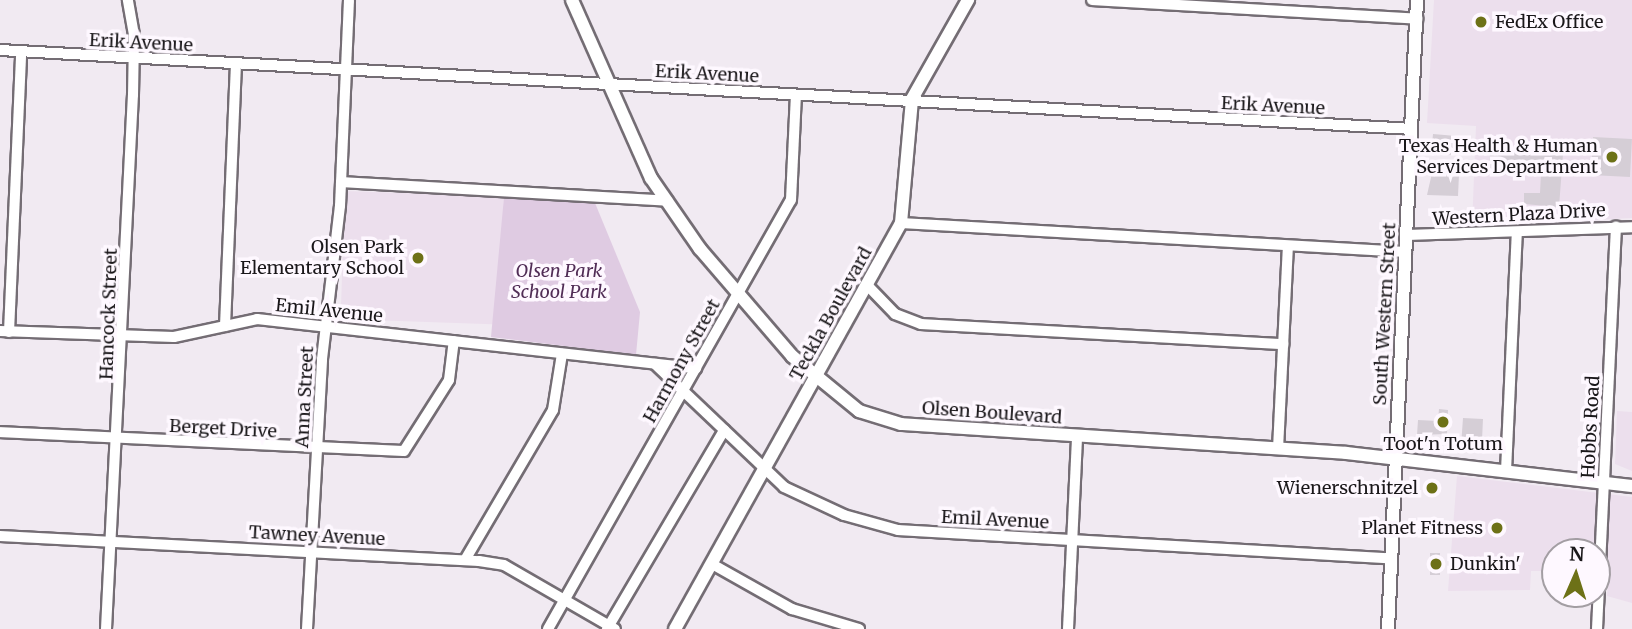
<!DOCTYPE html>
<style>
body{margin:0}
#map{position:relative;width:1632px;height:629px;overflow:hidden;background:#f1eaf2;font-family:Merriweather,serif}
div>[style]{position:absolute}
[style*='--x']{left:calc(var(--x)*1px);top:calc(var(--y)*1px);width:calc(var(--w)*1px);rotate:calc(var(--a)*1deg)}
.built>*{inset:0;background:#ecdfed;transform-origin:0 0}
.green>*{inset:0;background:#dfcbe2}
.building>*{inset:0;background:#d5ced6;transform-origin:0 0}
.roads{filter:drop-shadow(2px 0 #746d74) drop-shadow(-2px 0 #746d74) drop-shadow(0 2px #746d74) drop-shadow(0 -2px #746d74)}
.minor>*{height:10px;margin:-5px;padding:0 5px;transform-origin:5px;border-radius:5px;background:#fff}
.major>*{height:12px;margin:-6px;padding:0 6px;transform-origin:6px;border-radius:6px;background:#fff}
.dots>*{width:19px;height:19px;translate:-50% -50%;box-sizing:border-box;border:4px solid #fef8ff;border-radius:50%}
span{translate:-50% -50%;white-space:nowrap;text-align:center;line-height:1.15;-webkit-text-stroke:7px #fef8ff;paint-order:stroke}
.poi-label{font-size:18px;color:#1a171a}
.left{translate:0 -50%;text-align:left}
.right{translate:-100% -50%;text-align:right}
.street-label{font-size:18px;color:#1a171a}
.park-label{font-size:18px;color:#512d56;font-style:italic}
.north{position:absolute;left:1541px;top:538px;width:70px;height:70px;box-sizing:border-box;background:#fef8ff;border:2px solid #a39ea3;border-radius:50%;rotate:3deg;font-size:19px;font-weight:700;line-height:28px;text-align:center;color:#1a171a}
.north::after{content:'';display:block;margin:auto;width:24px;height:32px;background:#6d7117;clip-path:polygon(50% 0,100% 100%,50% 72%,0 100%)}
</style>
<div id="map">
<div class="built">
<div style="clip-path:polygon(1434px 0,1632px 0,1632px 218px,1472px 226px,1476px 126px,1427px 123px)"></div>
<div style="left:345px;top:191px;width:159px;height:128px;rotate:2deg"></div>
<div style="clip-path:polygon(1617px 411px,1632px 412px,1632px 471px,1615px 464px)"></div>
<div style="clip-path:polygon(1457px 476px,1632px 497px,1632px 603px,1607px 596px,1609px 567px,1597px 565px,1597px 552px,1555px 552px,1555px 563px,1546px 562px,1546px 571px,1531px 571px,1530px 590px,1448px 591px)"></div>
</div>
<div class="green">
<div style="clip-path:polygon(504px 197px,595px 203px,640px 312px,636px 355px,491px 337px)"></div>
</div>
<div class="building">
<div style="left:1433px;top:134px;width:23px;height:19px;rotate:5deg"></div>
<div style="left:1593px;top:137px;width:39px;height:38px;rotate:3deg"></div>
<div style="clip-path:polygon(1490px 150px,1563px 154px,1559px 207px,1524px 204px,1524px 193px,1540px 193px,1541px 173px,1489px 170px)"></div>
<div style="clip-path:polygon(1432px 173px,1459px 174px,1458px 196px,1427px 195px)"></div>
<div style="clip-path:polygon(1439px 409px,1448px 410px,1447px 434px,1417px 435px,1418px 420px,1438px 421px)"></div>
<div style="clip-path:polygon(1463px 418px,1483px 419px,1482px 440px,1475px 440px,1474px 447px,1461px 446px)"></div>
<div style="left:1430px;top:553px;width:10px;height:22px"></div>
</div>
<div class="roads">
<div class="minor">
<div style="--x:1092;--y:0;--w:326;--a:3.3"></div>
<div style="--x:0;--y:50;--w:1414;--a:3.2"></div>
<div style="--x:341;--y:182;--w:327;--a:3.3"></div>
<div style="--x:901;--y:223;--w:506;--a:3.29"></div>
<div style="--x:1407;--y:235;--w:225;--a:-2"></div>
<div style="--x:868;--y:286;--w:39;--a:46"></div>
<div style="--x:895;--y:314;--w:28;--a:21"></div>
<div style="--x:921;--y:324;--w:363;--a:3.2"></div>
<div style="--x:225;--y:326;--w:263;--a:-87.6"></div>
<div style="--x:0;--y:331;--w:174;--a:2"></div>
<div style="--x:174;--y:337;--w:85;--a:-12.2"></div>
<div style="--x:257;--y:319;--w:442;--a:6.4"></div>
<div style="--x:9;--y:332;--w:280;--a:-87.5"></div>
<div style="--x:655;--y:364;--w:178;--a:43.6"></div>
<div style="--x:784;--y:487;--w:66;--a:25"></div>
<div style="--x:844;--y:515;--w:56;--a:15.5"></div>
<div style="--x:898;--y:530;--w:494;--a:3.3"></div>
<div style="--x:0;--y:432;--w:404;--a:2.7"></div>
<div style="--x:404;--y:451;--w:84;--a:-57.6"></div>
<div style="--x:449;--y:380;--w:39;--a:-83"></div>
<div style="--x:1278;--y:449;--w:203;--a:-87.2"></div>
<div style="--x:1506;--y:471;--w:238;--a:-87.4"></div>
<div style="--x:0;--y:536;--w:480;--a:3"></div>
<div style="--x:479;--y:561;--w:25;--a:9"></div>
<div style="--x:504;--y:565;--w:128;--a:30"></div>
<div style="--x:465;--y:560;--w:174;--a:-59.6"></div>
<div style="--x:553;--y:410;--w:57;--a:-80.9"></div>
<div style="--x:712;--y:564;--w:92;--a:29.4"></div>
<div style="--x:792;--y:609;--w:70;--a:16.6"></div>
<div style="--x:106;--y:629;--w:535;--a:-87.11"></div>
<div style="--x:133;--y:95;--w:60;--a:-89"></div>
<div style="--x:134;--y:35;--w:36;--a:-100"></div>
<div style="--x:307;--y:629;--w:270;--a:-86.8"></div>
<div style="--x:322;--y:359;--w:154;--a:-83.3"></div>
<div style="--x:340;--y:206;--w:206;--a:-87.5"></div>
<div style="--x:548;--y:629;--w:493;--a:-60.5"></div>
<div style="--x:791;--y:200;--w:105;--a:-87.3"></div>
<div style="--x:607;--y:629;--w:231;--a:-59.5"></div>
<div style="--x:1068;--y:629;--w:193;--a:-87.3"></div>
<div style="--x:1597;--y:629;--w:403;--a:-87.3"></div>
</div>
<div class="major">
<div style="--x:572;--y:0;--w:195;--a:66.1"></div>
<div style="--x:651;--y:178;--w:86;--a:55.4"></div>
<div style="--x:700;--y:249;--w:141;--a:49.3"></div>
<div style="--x:792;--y:356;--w:87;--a:39.4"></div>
<div style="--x:859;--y:411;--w:44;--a:17.2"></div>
<div style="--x:901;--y:424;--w:446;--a:3.7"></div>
<div style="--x:1346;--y:453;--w:288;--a:6.6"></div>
<div style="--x:675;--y:629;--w:465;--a:-60.9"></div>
<div style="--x:901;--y:223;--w:124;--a:-84.9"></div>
<div style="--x:912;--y:99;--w:114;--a:-60.5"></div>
<div style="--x:1388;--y:629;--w:630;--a:-87.36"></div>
</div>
</div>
<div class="dots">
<div style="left:1481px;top:22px;background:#6d7117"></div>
<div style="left:1612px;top:157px;background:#6d7117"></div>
<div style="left:418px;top:258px;background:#6d7117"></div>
<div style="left:1443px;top:422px;background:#6d7117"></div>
<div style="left:1432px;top:488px;background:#6d7117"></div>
<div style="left:1497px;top:528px;background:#6d7117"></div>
<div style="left:1436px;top:564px;background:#6d7117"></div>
</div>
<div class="poi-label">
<span class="left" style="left:1495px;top:22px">FedEx Office</span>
<span class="right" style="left:1598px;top:157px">Texas Health &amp; Human<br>Services Department</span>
<span class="right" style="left:404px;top:258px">Olsen Park<br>Elementary School</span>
<span style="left:1443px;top:444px">Toot'n Totum</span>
<span class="right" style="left:1418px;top:488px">Wienerschnitzel</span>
<span class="right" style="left:1483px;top:528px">Planet Fitness</span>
<span class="left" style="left:1450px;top:564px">Dunkin'</span>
</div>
<div class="street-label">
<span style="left:141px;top:43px;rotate:3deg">Erik Avenue</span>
<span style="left:707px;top:74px;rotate:3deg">Erik Avenue</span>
<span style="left:1273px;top:106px;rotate:3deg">Erik Avenue</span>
<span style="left:1519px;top:215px;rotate:-3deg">Western Plaza Drive</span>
<span style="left:329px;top:311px;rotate:6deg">Emil Avenue</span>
<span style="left:109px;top:314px;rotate:-88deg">Hancock Street</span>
<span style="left:831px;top:314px;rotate:-61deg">Teckla Boulevard</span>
<span style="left:1385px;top:314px;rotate:-87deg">South Western Street</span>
<span style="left:682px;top:361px;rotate:-61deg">Harmony Street</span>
<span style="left:305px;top:397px;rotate:-87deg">Anna Street</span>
<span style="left:992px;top:413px;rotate:4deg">Olsen Boulevard</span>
<span style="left:1591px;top:427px;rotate:-87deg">Hobbs Road</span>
<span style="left:223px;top:429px;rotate:3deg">Berget Drive</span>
<span style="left:995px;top:520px;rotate:3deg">Emil Avenue</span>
<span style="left:317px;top:536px;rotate:3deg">Tawney Avenue</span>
</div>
<div class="park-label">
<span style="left:559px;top:282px">Olsen Park<br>School Park</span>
</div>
<div class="north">N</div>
</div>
